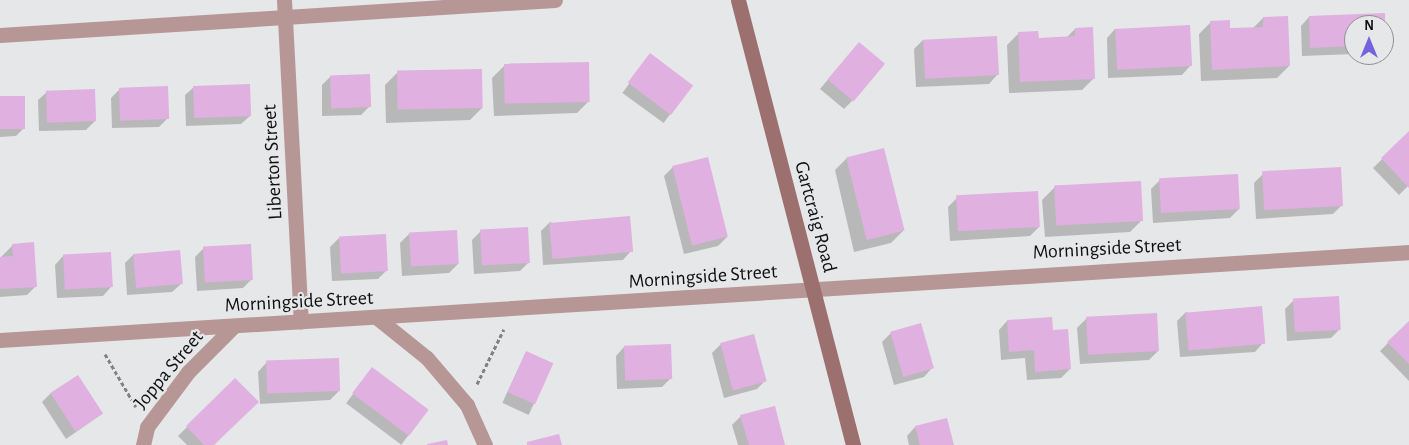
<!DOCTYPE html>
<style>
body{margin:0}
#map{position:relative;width:1409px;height:445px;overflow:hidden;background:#e6e7e8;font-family:"Alegreya Sans",sans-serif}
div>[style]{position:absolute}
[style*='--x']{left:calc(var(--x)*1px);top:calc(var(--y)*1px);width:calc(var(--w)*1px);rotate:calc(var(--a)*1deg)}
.shadow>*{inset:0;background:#0003;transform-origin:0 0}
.building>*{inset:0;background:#e0b0e1;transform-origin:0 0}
.path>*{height:3px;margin-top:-1.5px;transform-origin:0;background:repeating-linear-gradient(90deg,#828283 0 4px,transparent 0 6.5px)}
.street>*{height:15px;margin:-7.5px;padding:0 7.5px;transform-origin:7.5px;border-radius:7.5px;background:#b79796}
.secondary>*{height:15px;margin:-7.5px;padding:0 7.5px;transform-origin:7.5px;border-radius:7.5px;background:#9d7070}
span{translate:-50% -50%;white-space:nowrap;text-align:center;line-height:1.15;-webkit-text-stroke:4.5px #e6e7e8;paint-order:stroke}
.street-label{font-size:20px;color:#101010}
.north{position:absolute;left:1344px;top:15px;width:50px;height:50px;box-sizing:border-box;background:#e6e7e8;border:1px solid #909192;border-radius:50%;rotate:0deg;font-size:14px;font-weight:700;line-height:20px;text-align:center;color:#101010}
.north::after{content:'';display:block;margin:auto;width:18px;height:22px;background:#7662dd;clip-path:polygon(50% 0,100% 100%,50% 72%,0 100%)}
</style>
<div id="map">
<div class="shadow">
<div style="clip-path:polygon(1384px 14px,1385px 44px,1384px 45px,1384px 25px,1354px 25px,1354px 54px,1302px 56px,1301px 26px,1309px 17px)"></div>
<div style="clip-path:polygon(1263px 18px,1289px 66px,1277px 78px,1201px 81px,1199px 34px,1211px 22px,1229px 29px,1253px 28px)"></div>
<div style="clip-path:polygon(1075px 29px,1094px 78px,1082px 90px,1009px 93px,1007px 45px,1019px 33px,1037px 39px,1067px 37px)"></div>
<div style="clip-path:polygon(1115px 29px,1190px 66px,1182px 75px,1108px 78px,1107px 38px)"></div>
<div style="clip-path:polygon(923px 40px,997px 75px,989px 84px,916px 87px,914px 49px)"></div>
<div style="clip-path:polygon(851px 52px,852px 101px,844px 109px,820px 89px)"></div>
<div style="left:650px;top:55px;width:51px;height:47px;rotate:36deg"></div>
<div style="clip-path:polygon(504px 66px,589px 101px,577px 113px,494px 116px,492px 78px)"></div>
<div style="clip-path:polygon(397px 73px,482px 108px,470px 120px,386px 123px,385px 85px)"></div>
<div style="clip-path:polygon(330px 77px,370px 106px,361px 115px,322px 116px,322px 85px)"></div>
<div style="clip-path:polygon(194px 87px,250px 116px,241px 124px,186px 126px,185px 95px)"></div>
<div style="clip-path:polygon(120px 89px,168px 118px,159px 127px,112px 128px,111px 98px)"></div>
<div style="clip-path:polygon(47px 92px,95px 121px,86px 130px,39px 131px,38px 100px)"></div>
<div style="clip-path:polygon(0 98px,25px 127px,16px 136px,0 137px)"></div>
<div style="clip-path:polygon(1409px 133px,1409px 185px,1399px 195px,1373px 168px)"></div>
<div style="clip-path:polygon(847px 158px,903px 231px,891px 243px,854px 252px,835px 170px)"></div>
<div style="clip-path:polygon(673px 167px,727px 237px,718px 246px,684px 254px,664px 176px)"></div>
<div style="clip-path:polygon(1263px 174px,1342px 205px,1333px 214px,1256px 219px,1254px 183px)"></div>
<div style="clip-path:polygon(1160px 180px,1239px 209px,1230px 218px,1153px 223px,1151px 189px)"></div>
<div style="clip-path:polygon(1054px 188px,1142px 220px,1130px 232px,1045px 237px,1042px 200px)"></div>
<div style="clip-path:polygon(957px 198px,1039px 227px,1030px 236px,950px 241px,948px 207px)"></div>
<div style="clip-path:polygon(550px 222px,631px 251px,623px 260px,543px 265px,541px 231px)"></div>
<div style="clip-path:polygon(481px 231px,529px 262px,520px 271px,474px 274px,472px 240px)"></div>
<div style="clip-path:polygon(409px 234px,458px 264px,449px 273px,402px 276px,400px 243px)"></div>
<div style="clip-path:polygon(339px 238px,387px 270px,378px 279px,332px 281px,330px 247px)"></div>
<div style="clip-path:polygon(13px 245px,36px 286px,27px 295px,0 297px,0 258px)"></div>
<div style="clip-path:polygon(204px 248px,252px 279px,243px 288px,197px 291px,195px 257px)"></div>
<div style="clip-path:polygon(134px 254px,181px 284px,172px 292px,127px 295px,125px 263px)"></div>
<div style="clip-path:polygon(63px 256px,111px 287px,103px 296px,57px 298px,55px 265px)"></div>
<div style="clip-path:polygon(1293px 301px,1339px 330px,1331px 338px,1287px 341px,1285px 309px)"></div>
<div style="clip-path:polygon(1186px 312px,1263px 343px,1255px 352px,1180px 357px,1177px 321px)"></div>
<div style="clip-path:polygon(1086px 319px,1158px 351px,1149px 360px,1080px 364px,1077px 328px)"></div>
<div style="clip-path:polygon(1007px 321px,1052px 331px,1070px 369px,1061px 378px,1027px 380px,1025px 358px,1001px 360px,999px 330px)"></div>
<div style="clip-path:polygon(1409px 322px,1409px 381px,1380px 351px)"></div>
<div style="clip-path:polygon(891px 333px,932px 368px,924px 377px,894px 385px,882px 342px)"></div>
<div style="clip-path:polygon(721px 344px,766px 380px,757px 389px,724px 398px,712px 353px)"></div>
<div style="clip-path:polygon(624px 347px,671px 378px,662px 387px,617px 389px,616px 356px)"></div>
<div style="left:526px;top:352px;width:29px;height:56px;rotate:25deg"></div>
<div style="clip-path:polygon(266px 363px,339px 391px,330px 400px,260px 404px,258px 372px)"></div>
<div style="left:372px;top:369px;width:69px;height:43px;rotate:37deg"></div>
<div style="clip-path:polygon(235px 380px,213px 445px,187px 445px,178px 436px)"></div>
<div style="clip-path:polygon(51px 393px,102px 414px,66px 439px,42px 402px)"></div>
<div style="clip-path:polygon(741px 416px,784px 445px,738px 445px,732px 425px)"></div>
<div style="clip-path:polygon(915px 427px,952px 445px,909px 445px,907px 436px)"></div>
</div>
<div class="building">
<div style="clip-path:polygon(1385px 13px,1385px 25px,1354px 25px,1354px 46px,1310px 48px,1309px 16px)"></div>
<div style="clip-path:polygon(1288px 16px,1290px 66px,1212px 70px,1210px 21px,1230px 20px,1230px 28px,1263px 27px,1263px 17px)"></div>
<div style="left:1190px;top:25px;width:41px;height:75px;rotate:87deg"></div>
<div style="clip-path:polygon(1093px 27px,1095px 79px,1020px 82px,1018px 32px,1038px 31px,1039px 38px,1075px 36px,1075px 28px)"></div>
<div style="left:997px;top:36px;width:39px;height:74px;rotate:87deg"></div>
<div style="left:859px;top:42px;width:34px;height:49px;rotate:40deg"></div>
<div style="left:650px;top:53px;width:54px;height:37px;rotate:37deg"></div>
<div style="left:589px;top:62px;width:40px;height:85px;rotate:89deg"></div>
<div style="left:482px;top:69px;width:39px;height:85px;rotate:89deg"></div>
<div style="left:370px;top:74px;width:33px;height:40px;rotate:88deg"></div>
<div style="left:250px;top:84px;width:32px;height:57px;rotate:88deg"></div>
<div style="left:168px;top:86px;width:33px;height:49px;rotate:88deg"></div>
<div style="left:95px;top:89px;width:32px;height:49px;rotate:88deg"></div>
<div style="left:0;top:96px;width:25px;height:33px"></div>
<div style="clip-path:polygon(1409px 131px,1409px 188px,1381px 158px)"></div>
<div style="left:884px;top:148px;width:85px;height:39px;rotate:76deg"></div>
<div style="left:708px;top:157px;width:82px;height:37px;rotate:76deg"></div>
<div style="left:1341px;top:167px;width:39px;height:79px;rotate:87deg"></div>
<div style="left:1238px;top:174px;width:35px;height:79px;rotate:87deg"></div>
<div style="left:1141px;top:181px;width:40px;height:87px;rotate:87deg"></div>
<div style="left:1038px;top:191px;width:36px;height:82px;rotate:87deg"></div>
<div style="left:630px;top:216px;width:36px;height:81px;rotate:85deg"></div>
<div style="left:528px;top:227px;width:36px;height:48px;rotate:87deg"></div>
<div style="left:457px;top:230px;width:34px;height:48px;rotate:87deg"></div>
<div style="left:386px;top:234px;width:37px;height:47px;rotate:87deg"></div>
<div style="clip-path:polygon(34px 242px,37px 287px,0 289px,0 257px,13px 256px,12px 244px)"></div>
<div style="left:251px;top:244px;width:36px;height:48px;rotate:87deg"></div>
<div style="left:180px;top:250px;width:34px;height:47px;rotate:85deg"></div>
<div style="left:111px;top:252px;width:35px;height:48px;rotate:87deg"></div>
<div style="left:1339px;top:296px;width:34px;height:46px;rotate:87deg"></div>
<div style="left:1262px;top:306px;width:38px;height:77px;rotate:85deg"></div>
<div style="left:1157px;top:313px;width:38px;height:71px;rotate:87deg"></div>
<div style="clip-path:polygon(1052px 317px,1053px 330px,1068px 329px,1071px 369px,1035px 372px,1034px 350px,1009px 352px,1007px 320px)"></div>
<div style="clip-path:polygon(1409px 321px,1409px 364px,1387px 342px)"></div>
<div style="left:921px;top:323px;width:47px;height:32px;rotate:74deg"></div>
<div style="left:754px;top:334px;width:49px;height:35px;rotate:75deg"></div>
<div style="left:671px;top:344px;width:35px;height:47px;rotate:88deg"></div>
<div style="left:526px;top:351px;width:30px;height:45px;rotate:24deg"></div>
<div style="left:339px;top:358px;width:33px;height:73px;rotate:88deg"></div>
<div style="left:372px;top:367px;width:71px;height:33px;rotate:37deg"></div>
<div style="left:78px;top:375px;width:46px;height:33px;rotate:57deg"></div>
<div style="clip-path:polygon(235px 378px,259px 402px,214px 445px,204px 445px,186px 426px)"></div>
<div style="clip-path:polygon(775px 406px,785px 445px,749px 445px,740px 415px)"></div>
<div style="clip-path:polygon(947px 418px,954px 445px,920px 445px,915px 426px)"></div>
<div style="clip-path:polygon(559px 434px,562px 445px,527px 445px,527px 442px)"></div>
<div style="clip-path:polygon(447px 440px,448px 445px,427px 445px,427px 444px)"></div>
</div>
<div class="path">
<div style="--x:105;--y:354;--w:61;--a:59.7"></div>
<div style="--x:477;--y:384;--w:61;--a:-63.9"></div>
</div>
<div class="street">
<div style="--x:284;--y:0;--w:322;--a:87"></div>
<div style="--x:0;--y:35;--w:556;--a:-3.61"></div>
<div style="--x:376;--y:317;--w:65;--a:38.8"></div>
<div style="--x:427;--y:358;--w:62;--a:49.6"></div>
<div style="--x:467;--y:405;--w:44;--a:65.8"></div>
<div style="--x:0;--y:340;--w:1412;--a:-3.57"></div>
<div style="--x:143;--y:445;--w:18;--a:-77"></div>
<div style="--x:147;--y:427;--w:69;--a:-53.3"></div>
<div style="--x:188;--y:372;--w:65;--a:-45"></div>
</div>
<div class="secondary">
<div style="--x:738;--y:0;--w:460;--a:75.5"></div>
</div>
<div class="street-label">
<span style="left:273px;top:162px;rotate:-93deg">Liberton Street</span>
<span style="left:815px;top:217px;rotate:75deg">Gartcraig Road</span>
<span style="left:1107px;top:249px;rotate:-3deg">Morningside Street</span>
<span style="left:703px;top:277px;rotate:-4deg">Morningside Street</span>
<span style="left:299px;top:302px;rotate:-3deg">Morningside Street</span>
<span style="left:169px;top:370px;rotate:-50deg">Joppa Street</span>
</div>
<div class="north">N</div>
</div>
